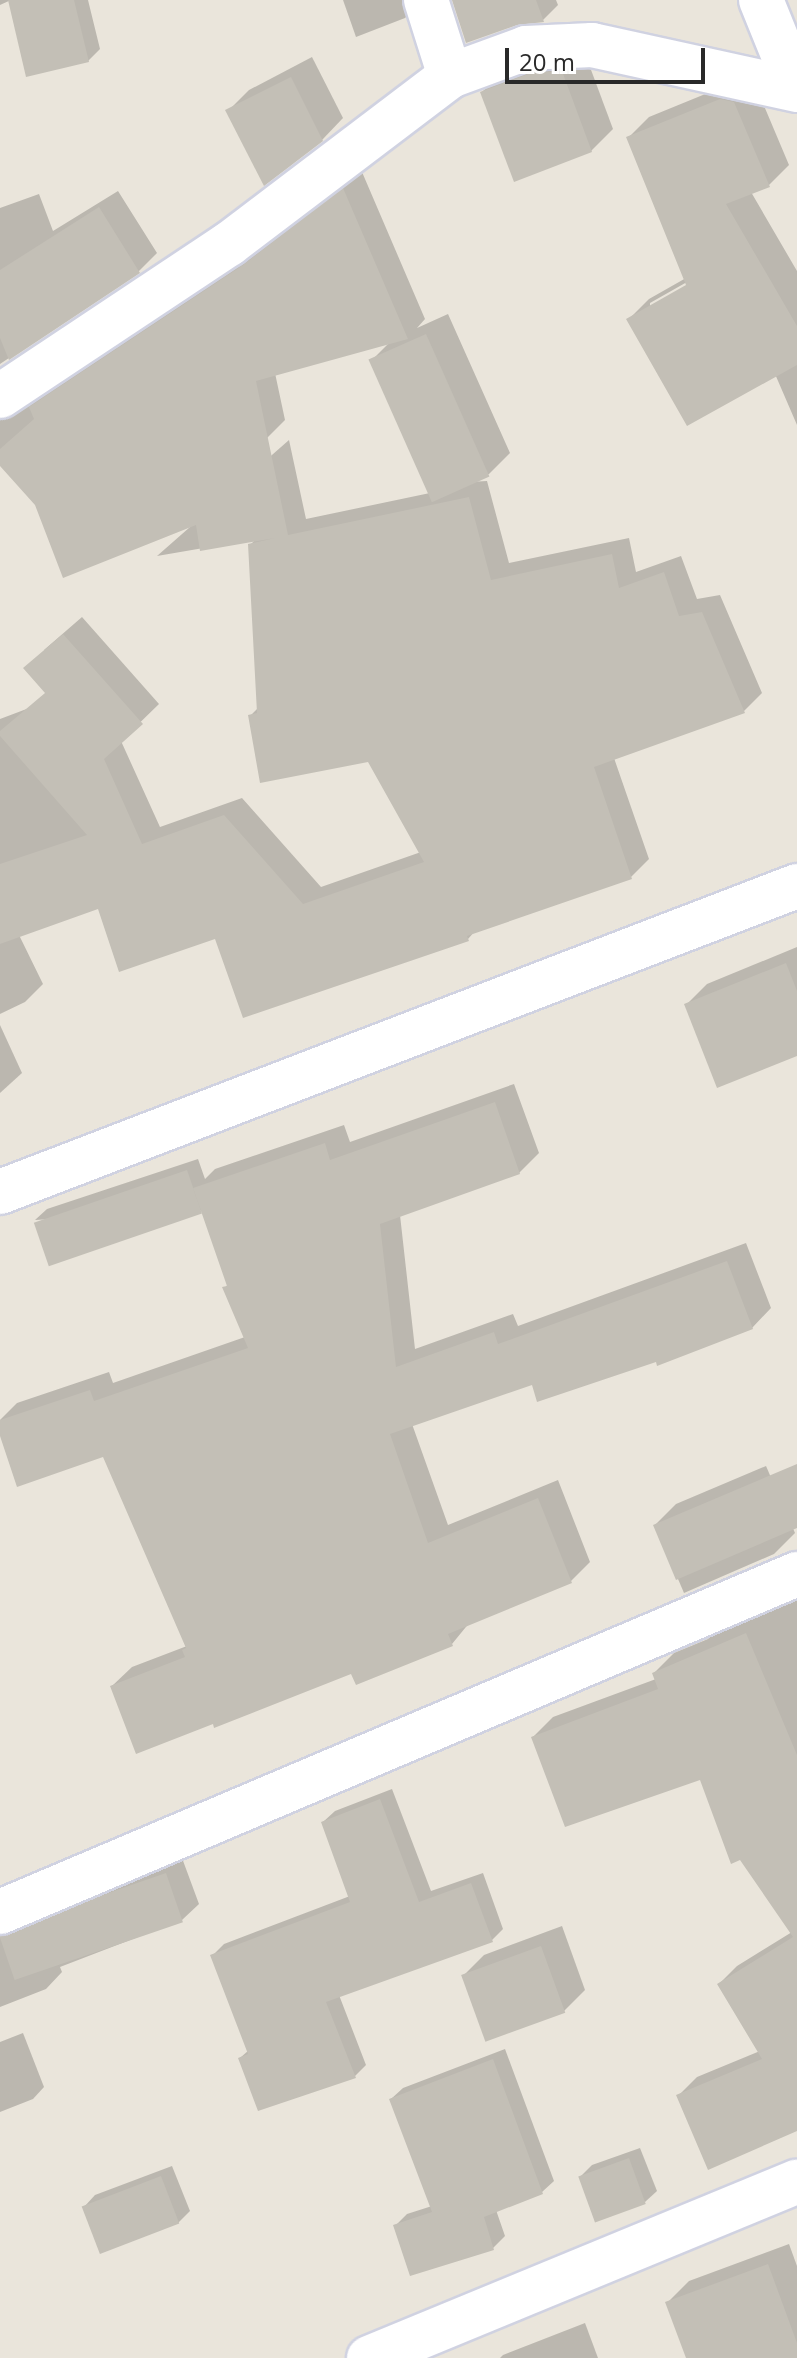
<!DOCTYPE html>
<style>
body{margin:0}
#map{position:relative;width:797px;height:2358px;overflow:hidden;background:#eae5db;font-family:"Open Sans",sans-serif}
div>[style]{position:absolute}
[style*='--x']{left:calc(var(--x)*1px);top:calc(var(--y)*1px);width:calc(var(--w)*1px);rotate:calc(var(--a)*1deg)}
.shadow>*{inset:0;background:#0003}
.building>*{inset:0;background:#c3bfb6;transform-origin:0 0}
.roads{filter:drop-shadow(2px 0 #d0d2e1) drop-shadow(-2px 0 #d0d2e1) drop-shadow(0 2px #d0d2e1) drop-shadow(0 -2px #d0d2e1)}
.minor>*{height:44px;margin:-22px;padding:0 22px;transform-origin:22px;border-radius:22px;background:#fff}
span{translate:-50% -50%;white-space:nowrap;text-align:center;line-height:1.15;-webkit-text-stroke:8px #fff;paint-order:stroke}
.scale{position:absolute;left:505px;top:48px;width:200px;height:36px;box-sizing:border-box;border:4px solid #292929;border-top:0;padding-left:10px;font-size:24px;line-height:28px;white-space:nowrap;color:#292929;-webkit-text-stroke:6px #fff;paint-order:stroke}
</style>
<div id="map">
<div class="shadow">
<div style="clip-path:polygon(0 0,88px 0,100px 49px,88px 61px,11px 0,0 5px)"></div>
<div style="clip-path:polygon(343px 0,420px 0,420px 3px,405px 18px,356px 37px)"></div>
<div style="clip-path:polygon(452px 0,556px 0,558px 5px,543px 20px)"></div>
<div style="clip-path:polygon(584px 51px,613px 129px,591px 151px,482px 92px,504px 71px)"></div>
<div style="clip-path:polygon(312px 57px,343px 118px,322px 140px,228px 111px,249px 90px)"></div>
<div style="clip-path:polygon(evenodd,742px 79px,754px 82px,789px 165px,769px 185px,751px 192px,797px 271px,797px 425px,775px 374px,629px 319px,649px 299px,686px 278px,628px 138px,649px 117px,742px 79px,694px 278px,696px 282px,650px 308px,650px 303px,694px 278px)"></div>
<div style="clip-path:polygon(362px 172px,425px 319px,417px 328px,448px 314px,510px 453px,489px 474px,469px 482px,487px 481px,509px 563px,629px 538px,636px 572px,681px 556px,697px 599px,720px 595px,762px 693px,744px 711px,614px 758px,649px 859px,631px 877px,475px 931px,468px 939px,216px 937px,99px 907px,19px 935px,43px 984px,25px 1002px,0 1014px,0 719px,53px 699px,44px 650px,82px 617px,159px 704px,121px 741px,160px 827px,242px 798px,321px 887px,421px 852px,369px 760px,250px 716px,259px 707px,250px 545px,256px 539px,157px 556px,289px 440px,306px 519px,430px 493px,371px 361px,390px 342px,275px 373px,285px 420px,267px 438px,36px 504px,0 463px,0 394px,34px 399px,263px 247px)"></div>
<div style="clip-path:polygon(118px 191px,157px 253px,139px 271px,0 364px,0 208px,39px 194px,53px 231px)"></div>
<div style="clip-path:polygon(797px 947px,797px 1054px,686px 1005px,707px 984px)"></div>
<div style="clip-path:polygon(0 1025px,22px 1073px,0 1093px)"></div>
<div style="clip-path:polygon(514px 1084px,539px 1153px,519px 1173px,400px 1215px,415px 1349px,513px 1314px,518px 1326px,746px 1243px,771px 1308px,752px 1328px,657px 1359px,533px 1383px,412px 1424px,448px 1525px,558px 1480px,590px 1562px,571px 1581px,470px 1622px,452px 1644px,352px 1671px,214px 1722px,112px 1686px,132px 1667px,187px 1646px,104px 1454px,0 1430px,0 1420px,17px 1403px,109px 1372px,113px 1383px,245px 1337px,225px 1288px,228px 1284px,203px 1210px,35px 1220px,47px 1209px,198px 1159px,205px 1179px,215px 1169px,344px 1125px,350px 1142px)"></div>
<div style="clip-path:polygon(766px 1466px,795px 1533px,774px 1554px,684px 1593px,655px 1525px,676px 1504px)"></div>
<div style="clip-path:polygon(797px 1591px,797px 2129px,679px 2095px,697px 2077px,760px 2051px,719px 1984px,737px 1966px,792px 1932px,701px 1778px,533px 1737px,553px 1717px,656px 1679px,654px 1673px,674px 1653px,708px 1639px,725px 1622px)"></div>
<div style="clip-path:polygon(392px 1789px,431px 1891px,483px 1873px,503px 1929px,492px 1940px,339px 1995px,366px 2065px,354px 2077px,240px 2058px,249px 2050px,212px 1956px,224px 1944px,350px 1896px,323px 1822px,335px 1811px)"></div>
<div style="clip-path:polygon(182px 1858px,199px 1904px,182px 1920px,60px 1967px,62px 1972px,46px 1989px,0 2007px,0 1928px)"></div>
<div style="clip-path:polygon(562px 1926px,585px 1990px,564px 2011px,463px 1976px,484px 1955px)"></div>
<div style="clip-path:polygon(23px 2033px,44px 2087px,33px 2099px,0 2112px,0 2042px)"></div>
<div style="clip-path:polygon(505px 2049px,554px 2181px,542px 2192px,496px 2210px,505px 2236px,493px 2248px,396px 2225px,407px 2214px,432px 2206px,391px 2099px,403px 2088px)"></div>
<div style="clip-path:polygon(640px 2148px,657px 2191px,645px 2202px,580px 2177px,592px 2165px)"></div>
<div style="clip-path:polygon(172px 2166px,190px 2211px,178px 2223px,84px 2207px,95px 2195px)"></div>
<div style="clip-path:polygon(789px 2244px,797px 2266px,797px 2358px,689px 2358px,668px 2302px,689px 2281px)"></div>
<div style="clip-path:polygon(585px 2323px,598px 2358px,500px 2358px,503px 2355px)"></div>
</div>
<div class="building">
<div style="clip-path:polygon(8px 0,74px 0,89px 62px,26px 77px)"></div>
<div style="clip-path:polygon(452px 0,536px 0,544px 22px,517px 25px,466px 43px)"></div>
<div style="clip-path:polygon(562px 71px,592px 152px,514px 182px,480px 92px,531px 73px)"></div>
<div style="clip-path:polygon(291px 77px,323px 141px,264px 186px,225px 110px)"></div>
<div style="clip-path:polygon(720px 99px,734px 102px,770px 187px,726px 204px,797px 326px,797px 365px,687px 426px,626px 319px,686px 285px,626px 137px)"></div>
<div style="clip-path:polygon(343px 188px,408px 339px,256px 381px,288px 535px,469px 497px,491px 580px,612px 554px,619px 588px,664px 572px,679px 616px,702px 612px,745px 713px,594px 767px,632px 879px,467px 936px,469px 941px,243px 1018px,215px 939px,119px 972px,98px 909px,0 944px,0 864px,87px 835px,0 736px,0 731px,45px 693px,23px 668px,63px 634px,143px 724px,104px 759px,142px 844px,224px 815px,303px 904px,424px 862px,368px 762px,260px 783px,248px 715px,257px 713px,248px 544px,275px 538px,200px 551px,196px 525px,63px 578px,35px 505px,0 466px,0 449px,34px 419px,29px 407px,243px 265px)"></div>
<div style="clip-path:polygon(99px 207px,140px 273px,9px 360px,0 338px,0 270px)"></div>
<div style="left:426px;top:334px;width:156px;height:63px;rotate:66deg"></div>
<div style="clip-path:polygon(786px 963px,797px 991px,797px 1056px,717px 1088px,684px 1004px)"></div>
<div style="clip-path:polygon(495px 1102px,520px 1174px,380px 1224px,396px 1367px,494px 1332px,498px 1344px,727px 1261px,753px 1329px,657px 1366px,656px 1362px,537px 1402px,532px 1385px,390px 1434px,428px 1543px,538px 1498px,572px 1583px,448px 1634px,453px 1646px,356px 1685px,351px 1674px,214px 1728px,213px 1724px,136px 1754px,110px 1686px,185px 1657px,182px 1650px,186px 1648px,103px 1457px,17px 1487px,0 1436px,0 1420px,90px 1390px,94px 1401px,248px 1348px,222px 1287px,227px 1286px,193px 1188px,325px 1143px,330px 1160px)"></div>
<div style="left:187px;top:1170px;width:46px;height:162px;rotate:71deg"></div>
<div style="clip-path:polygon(797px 1464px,797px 1528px,676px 1580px,653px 1525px)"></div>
<div style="clip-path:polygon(746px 1633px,797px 1755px,797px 2131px,708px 2170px,676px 2095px,762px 2059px,717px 1984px,793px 1937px,740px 1860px,731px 1864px,700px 1780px,565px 1827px,531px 1737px,658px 1689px,652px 1673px)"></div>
<div style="clip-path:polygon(380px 1799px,419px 1902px,471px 1883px,493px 1942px,326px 2002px,356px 2078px,258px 2111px,238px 2058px,248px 2054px,210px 1955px,350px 1902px,321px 1822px)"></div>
<div style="left:166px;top:1873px;width:52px;height:178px;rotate:71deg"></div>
<div style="left:541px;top:1946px;width:71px;height:85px;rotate:70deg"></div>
<div style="clip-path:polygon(493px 2059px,543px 2194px,484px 2217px,494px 2250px,410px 2276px,393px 2225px,432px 2212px,389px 2099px)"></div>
<div style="left:629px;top:2158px;width:49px;height:54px;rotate:70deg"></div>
<div style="left:161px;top:2176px;width:51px;height:85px;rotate:69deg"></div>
<div style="clip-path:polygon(768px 2264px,797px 2343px,797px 2358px,686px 2358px,665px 2302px)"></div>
</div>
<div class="roads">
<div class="minor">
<div style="--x:426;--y:0;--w:80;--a:72.5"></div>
<div style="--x:450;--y:76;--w:81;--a:-20.2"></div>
<div style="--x:526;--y:48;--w:66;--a:-2.6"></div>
<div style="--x:592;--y:45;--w:210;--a:12.4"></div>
<div style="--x:761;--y:0;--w:96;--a:68"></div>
<div style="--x:0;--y:396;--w:275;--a:-33.6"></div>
<div style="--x:229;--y:244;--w:278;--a:-37.2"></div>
<div style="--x:0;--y:1192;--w:854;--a:-21"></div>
<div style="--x:0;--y:1912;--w:866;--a:-22.98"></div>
<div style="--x:369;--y:2358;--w:463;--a:-22.4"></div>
</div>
</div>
<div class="scale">20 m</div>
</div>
